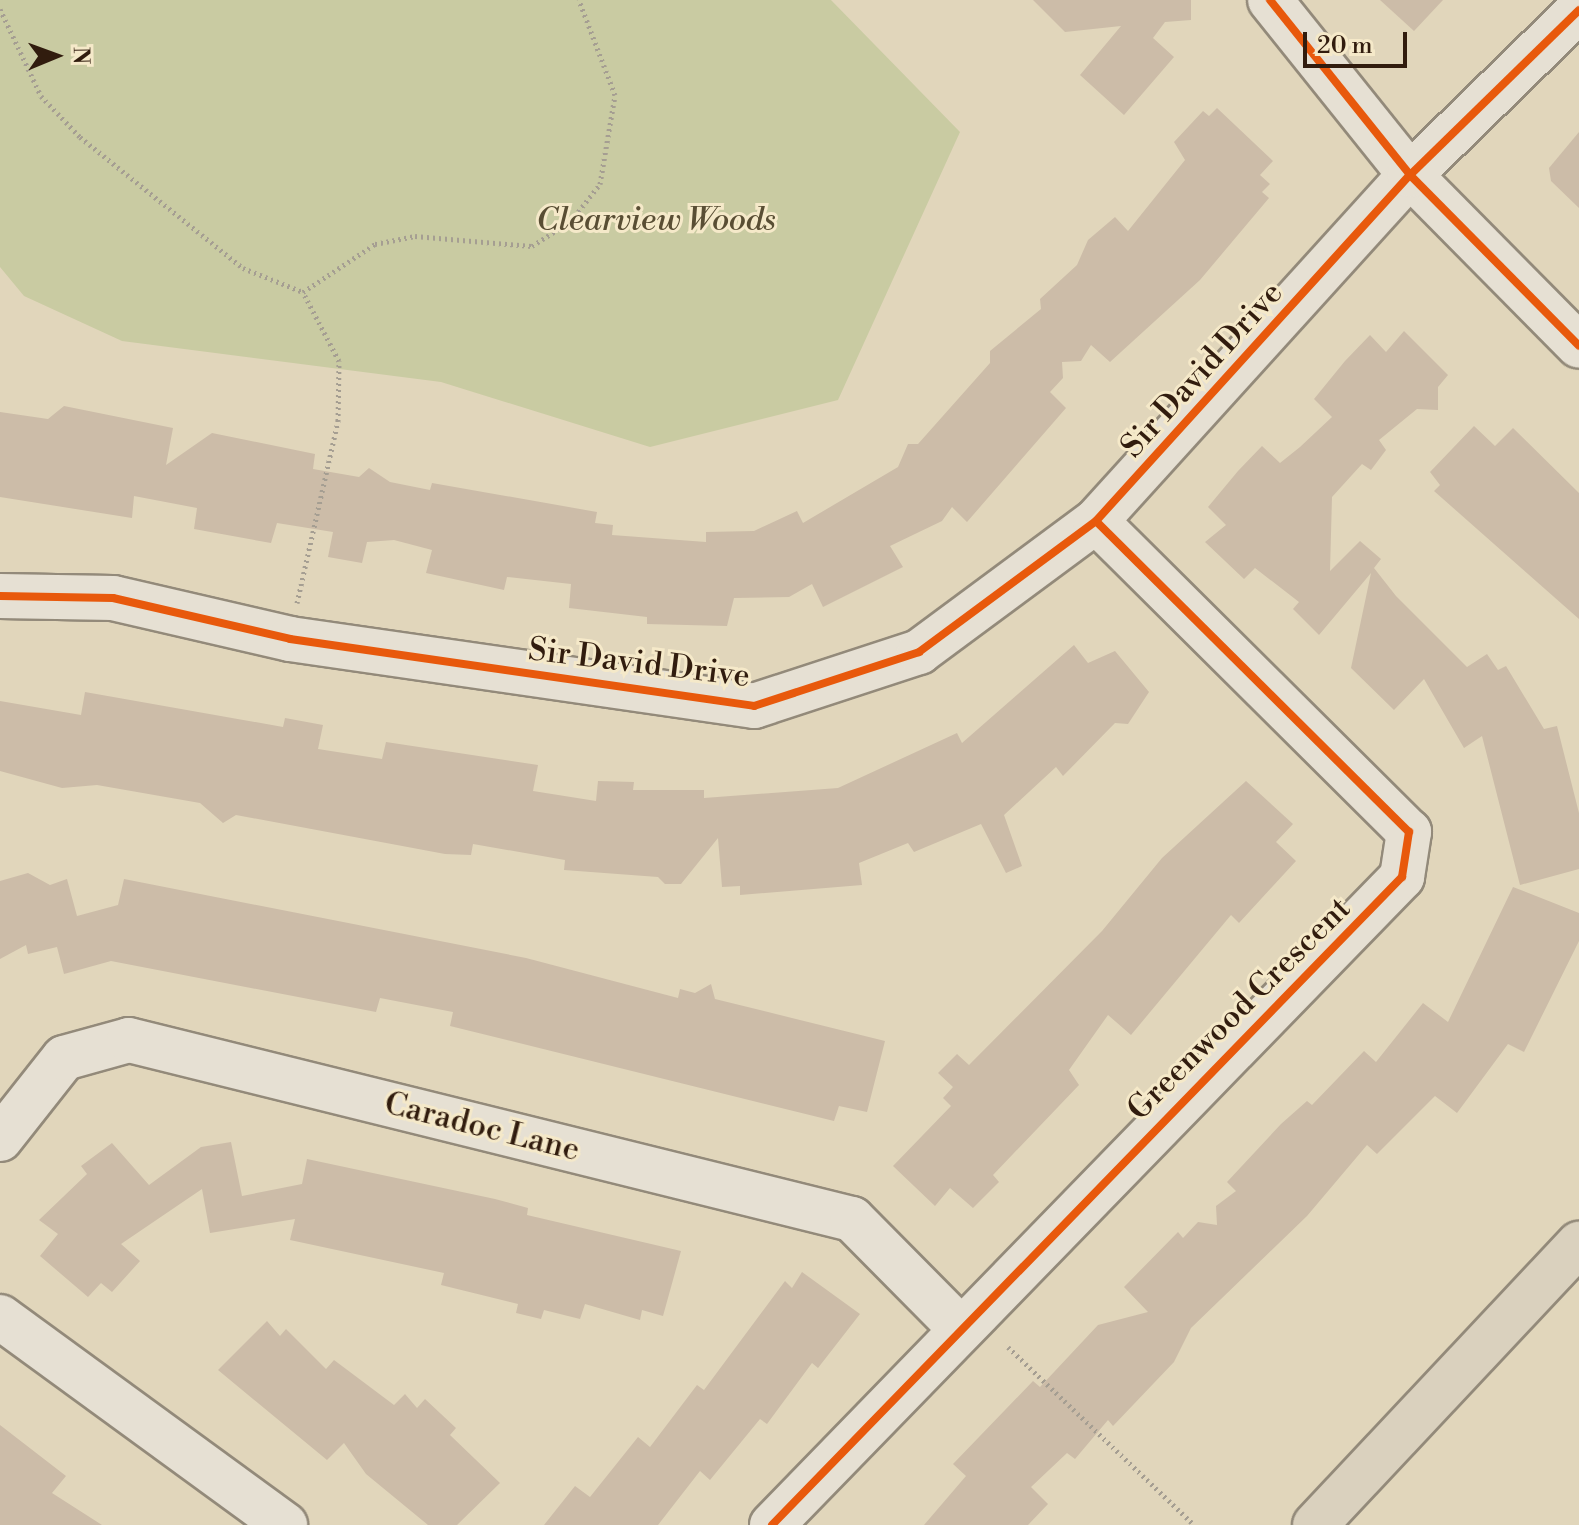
<!DOCTYPE html>
<style>
body{margin:0}
#map{position:relative;width:1579px;height:1525px;overflow:hidden;background:#e1d6bb;font-family:"Libre Bodoni",serif}
div>[style]{position:absolute}
[style*='--x']{left:calc(var(--x)*1px);top:calc(var(--y)*1px);width:calc(var(--w)*1px);rotate:calc(var(--a)*1deg)}
.green>*{inset:0;background:#c9cba2}
.building>*{inset:0;background:#ccbca8}
.path>*{height:5px;margin-top:-2.5px;transform-origin:0;background:repeating-linear-gradient(90deg,#a59e92 0 2px,transparent 0 6px)}
.roads{filter:drop-shadow(2px 0 #938a7a) drop-shadow(-2px 0 #938a7a) drop-shadow(0 2px #938a7a) drop-shadow(0 -2px #938a7a)}
.minor>*{height:44px;margin:-22px;padding:0 22px;transform-origin:22px;border-radius:22px;background:#e6e0d3}
.major>*{height:44px;margin:-22px;padding:0 22px;transform-origin:22px;border-radius:22px;background:#dad1be}
.cycleway>*{height:8px;margin:-4px;padding:0 4px;transform-origin:4px;border-radius:4px;background:#e8590c}
span{translate:-50% -50%;white-space:nowrap;text-align:center;line-height:1.15;-webkit-text-stroke:6px #f5e9c9;paint-order:stroke}
.park-label{font-size:32px;color:#594e34;font-style:italic}
.street-label{font-size:32px;color:#311c0e}
.north{position:absolute;left:16px;top:16px;width:80px;height:80px;-webkit-text-stroke:6px #f5e9c9;paint-order:stroke;rotate:89deg;font-size:22px;font-weight:700;line-height:32px;text-align:center;color:#311c0e}
.north::after{content:'';display:block;margin:auto;width:28px;height:36px;background:#311c0e;clip-path:polygon(50% 0,100% 100%,50% 72%,0 100%)}
.scale{position:absolute;left:1303px;top:32px;width:104px;height:36px;box-sizing:border-box;border:4px solid #311c0e;border-top:0;padding-left:10px;font-size:24px;line-height:28px;white-space:nowrap;color:#311c0e;-webkit-text-stroke:6px #f5e9c9;paint-order:stroke}
</style>
<div id="map">
<div class="green">
<div style="clip-path:polygon(0 0,831px 0,960px 132px,838px 400px,650px 447px,441px 382px,122px 341px,24px 296px,0 267px)"></div>
</div>
<div class="building">
<div style="clip-path:polygon(1033px 0,1191px 0,1191px 20px,1165px 22px,1153px 38px,1174px 57px,1124px 115px,1080px 75px,1121px 26px,1065px 32px)"></div>
<div style="clip-path:polygon(1380px 0,1443px 0,1414px 31px)"></div>
<div style="clip-path:polygon(1217px 108px,1273px 161px,1260px 175px,1270px 184px,1262px 192px,1269px 198px,1200px 280px,1110px 362px,1091px 345px,1081px 361px,1062px 362px,1063px 378px,1050px 392px,1066px 408px,967px 522px,952px 507px,942px 521px,890px 546px,903px 567px,823px 607px,812px 584px,789px 597px,734px 598px,727px 626px,647px 624px,647px 617px,569px 608px,571px 584px,507px 577px,504px 590px,426px 573px,432px 550px,394px 540px,367px 542px,362px 563px,328px 557px,333px 532px,277px 523px,271px 543px,194px 529px,197px 508px,134px 496px,132px 518px,0 497px,0 412px,48px 419px,64px 406px,173px 428px,166px 465px,212px 433px,315px 454px,313px 469px,359px 477px,369px 468px,390px 482px,430px 490px,432px 483px,597px 512px,595px 523px,613px 525px,612px 535px,706px 542px,706px 532px,754px 531px,797px 511px,803px 523px,898px 467px,908px 444px,918px 444px,990px 363px,990px 351px,1041px 309px,1040px 299px,1077px 265px,1088px 240px,1115px 217px,1128px 231px,1185px 160px,1174px 142px,1203px 111px,1209px 116px)"></div>
<div style="clip-path:polygon(1579px 132px,1579px 208px,1551px 181px,1549px 168px)"></div>
<div style="clip-path:polygon(1404px 331px,1448px 375px,1438px 387px,1438px 410px,1417px 409px,1379px 440px,1386px 450px,1371px 470px,1362px 464px,1332px 497px,1330px 571px,1360px 541px,1381px 559px,1374px 568px,1396px 596px,1467px 667px,1487px 654px,1498px 670px,1506px 666px,1544px 729px,1557px 726px,1579px 813px,1579px 869px,1520px 885px,1482px 736px,1464px 748px,1424px 679px,1394px 710px,1351px 668px,1371px 573px,1319px 635px,1293px 609px,1299px 602px,1255px 568px,1244px 579px,1205px 542px,1226px 525px,1208px 507px,1238px 471px,1262px 446px,1280px 463px,1300px 447px,1332px 417px,1314px 399px,1345px 361px,1370px 335px,1386px 352px)"></div>
<div style="clip-path:polygon(1474px 426px,1495px 446px,1513px 428px,1579px 493px,1579px 619px,1434px 491px,1440px 485px,1430px 472px)"></div>
<div style="clip-path:polygon(1074px 645px,1088px 663px,1115px 651px,1149px 692px,1128px 724px,1115px 723px,1063px 776px,1056px 767px,1004px 815px,1022px 866px,1006px 873px,981px 824px,914px 852px,908px 843px,859px 863px,862px 885px,740px 895px,740px 886px,722px 887px,718px 838px,681px 884px,665px 884px,658px 877px,564px 870px,565px 860px,473px 844px,471px 855px,445px 854px,236px 815px,223px 823px,200px 803px,97px 785px,62px 788px,0 771px,0 701px,81px 715px,85px 692px,283px 727px,285px 718px,323px 725px,318px 749px,382px 759px,386px 742px,538px 765px,533px 791px,596px 801px,598px 781px,634px 782px,633px 790px,704px 790px,704px 798px,838px 788px,957px 733px,962px 743px)"></div>
<div style="clip-path:polygon(1246px 781px,1293px 824px,1276px 842px,1296px 861px,1239px 923px,1231px 915px,1131px 1035px,1108px 1015px,1069px 1070px,1079px 1085px,993px 1175px,999px 1182px,973px 1208px,950px 1188px,935px 1206px,893px 1166px,951px 1106px,943px 1098px,953px 1087px,938px 1073px,957px 1054px,969px 1065px,1102px 931px,1162px 858px)"></div>
<div style="clip-path:polygon(28px 873px,50px 885px,67px 879px,77px 916px,118px 905px,124px 879px,526px 958px,678px 998px,680px 989px,695px 993px,711px 984px,715px 999px,885px 1041px,867px 1112px,839px 1106px,834px 1121px,450px 1026px,453px 1012px,380px 998px,376px 1012px,111px 961px,64px 974px,57px 947px,28px 954px,26px 945px,0 959px,0 881px)"></div>
<div style="clip-path:polygon(1513px 887px,1579px 913px,1579px 941px,1524px 1052px,1508px 1044px,1457px 1113px,1435px 1096px,1377px 1154px,1367px 1145px,1307px 1216px,1191px 1328px,1174px 1362px,1113px 1426px,1108px 1420px,1075px 1459px,1067px 1453px,1031px 1487px,1048px 1504px,1028px 1525px,924px 1525px,966px 1476px,953px 1464px,1033px 1381px,1040px 1387px,1098px 1325px,1148px 1312px,1124px 1287px,1178px 1232px,1183px 1238px,1198px 1222px,1217px 1225px,1216px 1206px,1236px 1191px,1227px 1182px,1281px 1124px,1307px 1101px,1312px 1105px,1364px 1051px,1376px 1062px,1423px 1003px,1448px 1022px)"></div>
<div style="clip-path:polygon(231px 1142px,242px 1196px,302px 1184px,307px 1159px,495px 1199px,528px 1208px,527px 1215px,681px 1251px,663px 1316px,642px 1310px,640px 1320px,585px 1304px,580px 1319px,544px 1310px,541px 1319px,516px 1313px,518px 1304px,441px 1285px,444px 1273px,290px 1240px,295px 1219px,210px 1233px,202px 1189px,121px 1244px,140px 1261px,112px 1292px,101px 1283px,88px 1297px,40px 1256px,58px 1234px,39px 1220px,87px 1174px,81px 1166px,112px 1143px,149px 1185px,201px 1147px)"></div>
<div style="clip-path:polygon(802px 1272px,860px 1314px,818px 1368px,812px 1363px,767px 1424px,760px 1419px,710px 1480px,700px 1471px,658px 1525px,544px 1525px,575px 1486px,590px 1497px,638px 1437px,650px 1447px,697px 1385px,704px 1390px,785px 1281px,792px 1288px)"></div>
<div style="clip-path:polygon(267px 1321px,280px 1336px,286px 1329px,326px 1369px,334px 1360px,394px 1405px,405px 1394px,417px 1408px,425px 1399px,456px 1428px,450px 1435px,500px 1483px,457px 1525px,428px 1525px,366px 1474px,344px 1443px,327px 1460px,218px 1370px)"></div>
<div style="clip-path:polygon(0 1425px,66px 1476px,52px 1493px,102px 1525px,0 1525px)"></div>
</div>
<div class="path">
<div style="--x:0;--y:9;--w:96;--a:64.8"></div>
<div style="--x:41;--y:96;--w:57;--a:46.4"></div>
<div style="--x:80;--y:137;--w:209;--a:38.8"></div>
<div style="--x:243;--y:268;--w:65;--a:21.8"></div>
<div style="--x:297;--y:603;--w:187;--a:-77.3"></div>
<div style="--x:338;--y:421;--w:60;--a:-89"></div>
<div style="--x:339;--y:361;--w:78;--a:-117.6"></div>
<div style="--x:303;--y:292;--w:87;--a:-33.7"></div>
<div style="--x:375;--y:244;--w:41;--a:-11.3"></div>
<div style="--x:415;--y:236;--w:117;--a:4.9"></div>
<div style="--x:532;--y:246;--w:46;--a:-32.7"></div>
<div style="--x:571;--y:221;--w:47;--a:-51.9"></div>
<div style="--x:600;--y:184;--w:90;--a:-80.4"></div>
<div style="--x:615;--y:95;--w:102;--a:-110.8"></div>
<div style="--x:1008;--y:1347;--w:257;--a:43.7"></div>
</div>
<div class="roads">
<div class="minor">
<div style="--x:1270;--y:0;--w:224;--a:51.3"></div>
<div style="--x:1410;--y:175;--w:240;--a:45.3"></div>
<div style="--x:0;--y:596;--w:113;--a:1"></div>
<div style="--x:113;--y:598;--w:182;--a:13"></div>
<div style="--x:290;--y:639;--w:469;--a:8.2"></div>
<div style="--x:754;--y:706;--w:174;--a:-18.1"></div>
<div style="--x:919;--y:652;--w:220;--a:-36.5"></div>
<div style="--x:1096;--y:521;--w:467;--a:-47.8"></div>
<div style="--x:1410;--y:175;--w:236;--a:-44.3"></div>
<div style="--x:0;--y:1139;--w:103;--a:-51.7"></div>
<div style="--x:64;--y:1058;--w:67;--a:-15.5"></div>
<div style="--x:129;--y:1040;--w:745;--a:13.91"></div>
<div style="--x:852;--y:1219;--w:152;--a:45.3"></div>
<div style="--x:0;--y:1317;--w:353;--a:36.1"></div>
<div style="--x:772;--y:1525;--w:904;--a:-45.81"></div>
<div style="--x:1402;--y:877;--w:46;--a:-81.2"></div>
<div style="--x:1409;--y:832;--w:441;--a:-135.2"></div>
</div>
<div class="major">
<div style="--x:1315;--y:1525;--w:386;--a:-46.8"></div>
</div>
</div>
<div class="cycleway">
<div style="--x:1270;--y:0;--w:224;--a:51.3"></div>
<div style="--x:1410;--y:175;--w:240;--a:45.3"></div>
<div style="--x:0;--y:596;--w:113;--a:1"></div>
<div style="--x:113;--y:598;--w:182;--a:13"></div>
<div style="--x:290;--y:639;--w:469;--a:8.2"></div>
<div style="--x:754;--y:706;--w:174;--a:-18.1"></div>
<div style="--x:919;--y:652;--w:220;--a:-36.5"></div>
<div style="--x:1096;--y:521;--w:467;--a:-47.8"></div>
<div style="--x:1410;--y:175;--w:236;--a:-44.3"></div>
<div style="--x:772;--y:1525;--w:904;--a:-45.81"></div>
<div style="--x:1402;--y:877;--w:46;--a:-81.2"></div>
<div style="--x:1409;--y:832;--w:441;--a:-135.2"></div>
</div>
<div class="park-label">
<span style="left:656px;top:220px">Clearview Woods</span>
</div>
<div class="street-label">
<span style="left:1202px;top:370px;rotate:-48deg">Sir David Drive</span>
<span style="left:639px;top:663px;rotate:7deg">Sir David Drive</span>
<span style="left:1239px;top:1009px;rotate:-45deg">Greenwood Crescent</span>
<span style="left:482px;top:1127px;rotate:14deg">Caradoc Lane</span>
</div>
<div class="north">N</div>
<div class="scale">20 m</div>
</div>
